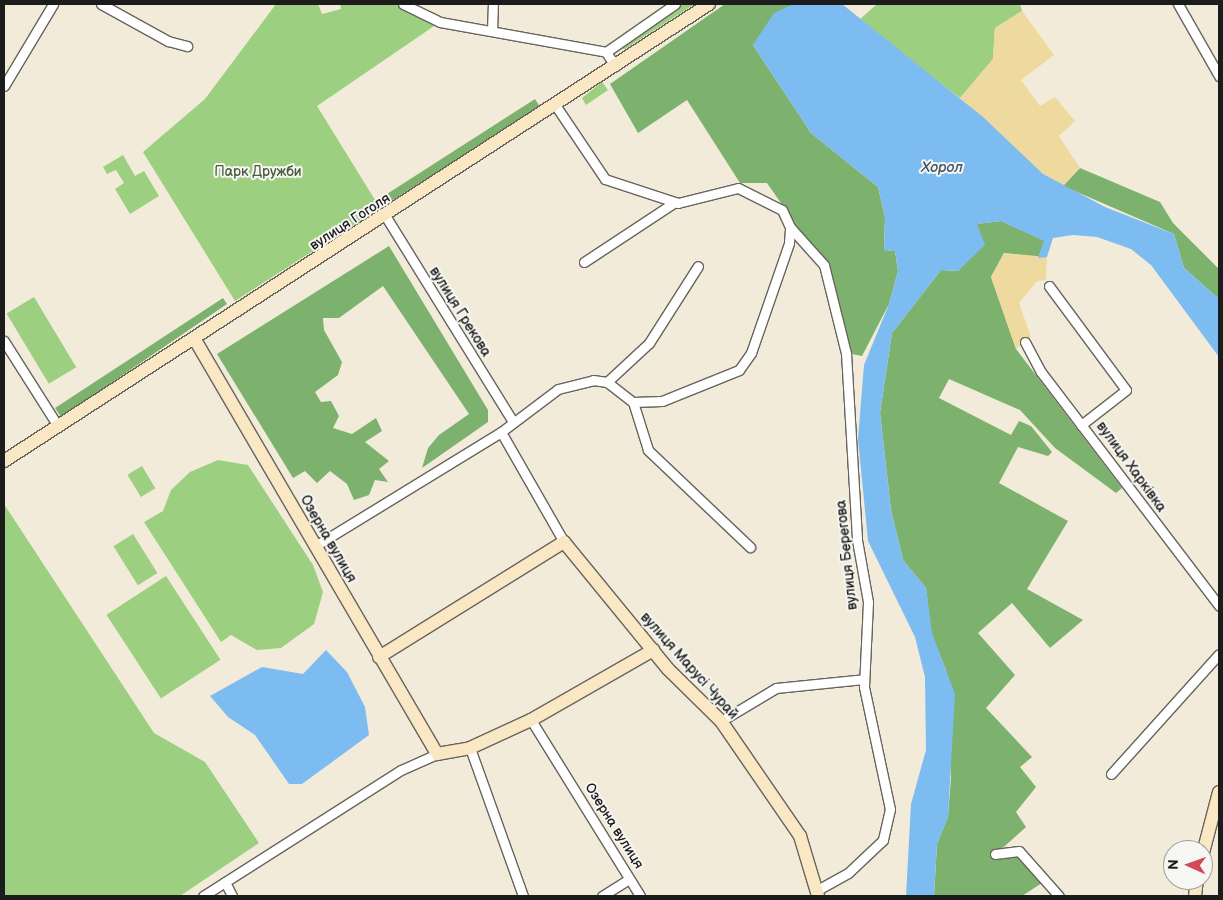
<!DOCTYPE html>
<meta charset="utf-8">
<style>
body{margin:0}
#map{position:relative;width:1223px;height:900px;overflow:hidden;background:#f2ebda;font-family:"Balsamiq Sans",sans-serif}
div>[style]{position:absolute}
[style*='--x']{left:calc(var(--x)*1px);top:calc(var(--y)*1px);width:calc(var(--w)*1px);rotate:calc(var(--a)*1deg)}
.green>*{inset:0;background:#9cd080;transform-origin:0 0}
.forest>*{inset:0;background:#7db26e}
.sand>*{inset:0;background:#eeda9e}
.water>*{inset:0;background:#7dbcf1}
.roads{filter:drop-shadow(1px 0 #67645e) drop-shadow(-1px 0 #67645e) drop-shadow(0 1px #67645e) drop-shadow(0 -1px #67645e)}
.street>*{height:9px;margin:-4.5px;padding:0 4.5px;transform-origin:4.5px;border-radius:4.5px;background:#fff}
.secondary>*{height:12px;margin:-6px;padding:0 6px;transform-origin:6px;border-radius:6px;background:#fae7c3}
span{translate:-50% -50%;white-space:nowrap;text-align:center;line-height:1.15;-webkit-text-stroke:4px #f6f6f2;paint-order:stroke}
.park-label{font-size:14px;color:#495b3f}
.street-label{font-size:14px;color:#1c1c1c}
.water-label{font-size:15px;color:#3e5467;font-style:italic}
.frame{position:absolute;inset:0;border:5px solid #1c1c1c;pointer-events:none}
.north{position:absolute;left:1163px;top:840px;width:50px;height:50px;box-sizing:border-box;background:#f6f6f2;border:1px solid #9f9f9c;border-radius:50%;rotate:272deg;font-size:14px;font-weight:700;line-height:20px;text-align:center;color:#1c1c1c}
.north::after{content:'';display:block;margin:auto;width:18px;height:22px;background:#d1495b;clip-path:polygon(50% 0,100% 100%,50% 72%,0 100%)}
</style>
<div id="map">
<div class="green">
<div style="clip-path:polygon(276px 4px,318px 4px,322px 14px,341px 9px,340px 4px,394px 4px,440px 22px,317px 106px,380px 208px,235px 301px,143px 152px,205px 99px)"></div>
<div style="clip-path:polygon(678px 4px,693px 5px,625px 49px,617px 48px)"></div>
<div style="clip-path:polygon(877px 4px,1020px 4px,1022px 11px,995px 28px,993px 59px,960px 98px,858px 21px)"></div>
<div style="clip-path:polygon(602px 82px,608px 90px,586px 105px,582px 98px)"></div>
<div style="clip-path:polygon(123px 155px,135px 176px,144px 171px,159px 196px,130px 214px,115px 189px,124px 183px,116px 170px,107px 174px,103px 167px)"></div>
<div style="left:34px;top:297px;width:82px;height:32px;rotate:59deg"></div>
<div style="clip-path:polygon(218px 460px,248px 465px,313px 565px,323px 592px,314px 624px,281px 648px,257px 650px,231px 635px,221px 642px,144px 522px,163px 511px,171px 490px,190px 472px)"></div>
<div style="left:142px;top:466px;width:26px;height:17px;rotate:59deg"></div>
<div style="clip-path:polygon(4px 504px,154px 733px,205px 762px,259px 843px,180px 896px,4px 896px)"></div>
<div style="left:133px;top:534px;width:46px;height:23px;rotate:58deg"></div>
<div style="left:166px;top:576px;width:100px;height:71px;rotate:57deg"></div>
</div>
<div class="forest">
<div style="clip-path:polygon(725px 4px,794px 4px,753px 45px,811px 133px,878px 187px,885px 217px,884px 250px,895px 251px,898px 271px,889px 304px,862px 356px,846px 353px,824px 265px,767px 183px,740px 183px,687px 100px,638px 133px,610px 84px)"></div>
<div style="clip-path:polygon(535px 99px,540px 107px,380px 208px,376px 201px)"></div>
<div style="clip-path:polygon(1080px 168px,1160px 202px,1173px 223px,1219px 269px,1219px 299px,1184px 268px,1174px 234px,1063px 186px)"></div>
<div style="clip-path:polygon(1001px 221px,1045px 241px,1038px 258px,1004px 253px,991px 277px,1016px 349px,1122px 488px,1116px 493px,1055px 448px,1020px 410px,949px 379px,939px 398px,1011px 435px,1019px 421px,1031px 426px,1052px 452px,1048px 456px,1018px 447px,999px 483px,1068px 521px,1027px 589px,1083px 620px,1050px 648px,1012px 603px,978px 633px,1015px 675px,986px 708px,1032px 757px,1020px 767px,1036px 787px,1016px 812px,1026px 827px,996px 854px,1019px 851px,1045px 881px,1022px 896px,934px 896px,937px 844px,948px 817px,951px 777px,946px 670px,931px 633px,926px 588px,903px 560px,891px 510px,880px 413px,892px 333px,941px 270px,958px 271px,968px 260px,976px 224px)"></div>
<div style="clip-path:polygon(389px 246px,488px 410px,488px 422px,422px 468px,428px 448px,439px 435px,469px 414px,383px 286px,339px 318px,323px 318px,324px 330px,342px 362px,338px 375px,315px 392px,321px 402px,331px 401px,339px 416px,333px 428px,352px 434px,376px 418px,382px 431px,365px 442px,389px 461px,379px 469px,388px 482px,375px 480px,369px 495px,354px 500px,347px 484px,330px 471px,317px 483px,305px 471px,293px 478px,217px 354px)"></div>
<div style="clip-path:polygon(223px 298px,227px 304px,61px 417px,55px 408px)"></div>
</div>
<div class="sand">
<div style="clip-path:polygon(1022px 11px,1054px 55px,1021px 80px,1040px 106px,1055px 97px,1075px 121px,1059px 136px,1080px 168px,1063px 186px,1043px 174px,960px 98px,993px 59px,995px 28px)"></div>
<div style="clip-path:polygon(1004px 253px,1047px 257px,1046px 280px,1037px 281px,1019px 303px,1031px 337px,1016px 349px,991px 277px)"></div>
</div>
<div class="water">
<div style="clip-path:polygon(794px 4px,842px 4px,983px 117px,1043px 174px,1105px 207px,1174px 234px,1184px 268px,1219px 299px,1219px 357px,1151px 265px,1131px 249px,1097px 237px,1073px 235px,1053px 238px,1047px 257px,1038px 258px,1044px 241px,1001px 221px,977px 224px,985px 245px,958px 271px,941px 270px,892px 333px,880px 413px,891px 510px,903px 560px,926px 588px,932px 633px,955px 694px,948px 817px,937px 844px,934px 896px,906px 896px,911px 804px,926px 750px,925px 677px,915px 637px,868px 541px,858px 439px,864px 365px,889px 304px,898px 271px,895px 251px,884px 250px,885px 217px,878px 187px,811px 133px,753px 45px,774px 13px)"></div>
<div style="clip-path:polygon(326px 650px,347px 672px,365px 707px,369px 735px,302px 784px,289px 784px,255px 735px,228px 717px,210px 696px,262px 667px,303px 674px)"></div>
</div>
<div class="roads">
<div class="street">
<div style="--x:101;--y:4;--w:77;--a:28.9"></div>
<div style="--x:168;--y:41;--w:20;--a:15"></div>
<div style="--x:403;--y:4;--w:41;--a:25.9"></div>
<div style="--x:440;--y:22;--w:169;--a:10.2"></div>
<div style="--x:606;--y:52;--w:17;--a:57"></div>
<div style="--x:1178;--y:4;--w:83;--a:60.3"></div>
<div style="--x:492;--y:31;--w:27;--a:-88"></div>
<div style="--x:606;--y:52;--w:84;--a:-34.8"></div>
<div style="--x:4;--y:86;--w:96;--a:-59.1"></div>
<div style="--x:386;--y:217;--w:239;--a:58.2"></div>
<div style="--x:790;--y:227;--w:51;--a:48.2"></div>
<div style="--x:824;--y:265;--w:91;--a:76"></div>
<div style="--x:846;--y:353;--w:187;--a:86.6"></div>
<div style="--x:857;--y:540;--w:63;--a:79.9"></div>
<div style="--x:868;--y:602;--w:85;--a:92.7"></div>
<div style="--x:864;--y:687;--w:125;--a:78"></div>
<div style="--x:890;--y:809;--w:32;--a:103"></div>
<div style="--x:883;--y:840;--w:48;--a:136.7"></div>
<div style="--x:848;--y:873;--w:35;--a:151"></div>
<div style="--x:584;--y:262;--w:109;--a:-33.4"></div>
<div style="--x:1049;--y:286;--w:129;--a:53.5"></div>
<div style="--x:1126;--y:390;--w:57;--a:142.1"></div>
<div style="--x:4;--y:341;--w:101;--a:57.6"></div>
<div style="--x:1025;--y:342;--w:34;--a:62"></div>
<div style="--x:1041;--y:372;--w:294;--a:52.7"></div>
<div style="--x:607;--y:382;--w:57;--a:-42.9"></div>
<div style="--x:649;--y:343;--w:91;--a:-57.5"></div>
<div style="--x:633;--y:402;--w:50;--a:72.6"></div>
<div style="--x:648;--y:450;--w:141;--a:43.6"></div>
<div style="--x:501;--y:432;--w:127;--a:60.2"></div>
<div style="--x:315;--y:546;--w:218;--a:-31.5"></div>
<div style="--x:501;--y:432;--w:71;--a:-37"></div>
<div style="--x:558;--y:389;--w:36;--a:-14"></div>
<div style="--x:593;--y:380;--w:14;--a:8"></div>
<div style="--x:607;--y:382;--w:33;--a:38"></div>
<div style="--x:633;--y:402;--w:29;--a:-2"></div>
<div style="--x:662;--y:401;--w:83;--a:-21.9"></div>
<div style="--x:739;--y:370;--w:21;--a:-55"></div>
<div style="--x:751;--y:353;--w:116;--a:-70.9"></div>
<div style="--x:789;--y:243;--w:16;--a:-86"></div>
<div style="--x:790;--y:227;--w:19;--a:-115"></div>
<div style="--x:782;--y:210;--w:49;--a:-153.4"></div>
<div style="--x:738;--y:188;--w:62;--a:166"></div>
<div style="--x:678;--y:203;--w:77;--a:-161.8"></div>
<div style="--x:605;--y:179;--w:88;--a:-123.9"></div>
<div style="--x:531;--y:720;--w:207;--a:58.2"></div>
<div style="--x:721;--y:721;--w:64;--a:-31"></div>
<div style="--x:776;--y:688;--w:88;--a:-5.8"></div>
<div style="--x:470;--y:748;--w:157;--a:70.3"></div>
<div style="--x:1111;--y:774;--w:161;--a:-48"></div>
<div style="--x:995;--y:854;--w:24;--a:-7"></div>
<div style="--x:1019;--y:851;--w:60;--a:48.4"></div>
<div style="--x:225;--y:882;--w:16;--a:63"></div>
<div style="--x:203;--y:896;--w:235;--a:-32.5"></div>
<div style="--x:401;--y:770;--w:39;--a:-24"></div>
<div style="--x:602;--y:896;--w:32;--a:-32"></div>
</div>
<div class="secondary">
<div style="--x:194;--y:338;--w:482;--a:59.7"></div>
<div style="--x:437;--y:754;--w:34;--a:-10"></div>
<div style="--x:470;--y:748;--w:67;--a:-24.7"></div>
<div style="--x:531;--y:720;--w:141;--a:-29.8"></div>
<div style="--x:4;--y:461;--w:840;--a:-32.95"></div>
<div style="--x:379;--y:657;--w:218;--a:-31.9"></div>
<div style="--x:564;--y:542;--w:164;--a:50.7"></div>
<div style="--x:668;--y:669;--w:74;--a:44.5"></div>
<div style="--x:721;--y:721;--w:140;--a:55.5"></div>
<div style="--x:800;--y:836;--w:63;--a:73.3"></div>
<div style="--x:1203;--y:853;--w:63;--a:-75.3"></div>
<div style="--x:1195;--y:896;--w:16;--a:-83"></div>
</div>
</div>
<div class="park-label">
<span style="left:258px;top:172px">Парк Дружби</span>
</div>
<div class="street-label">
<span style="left:350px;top:222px;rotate:-33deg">вулиця Гоголя</span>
<span style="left:460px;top:312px;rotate:58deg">вулиця Грекова</span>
<span style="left:1131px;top:467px;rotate:54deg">вулиця Харківка</span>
<span style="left:328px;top:539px;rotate:60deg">Озерна вулиця</span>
<span style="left:847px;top:555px;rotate:-96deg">вулиця Берегова</span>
<span style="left:689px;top:666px;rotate:48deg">вулиця Марусі Чурай</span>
<span style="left:614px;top:826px;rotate:58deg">Озерна вулиця</span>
</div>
<div class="water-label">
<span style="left:942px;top:168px">Хорол</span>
</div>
<div class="frame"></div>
<div class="north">N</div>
</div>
